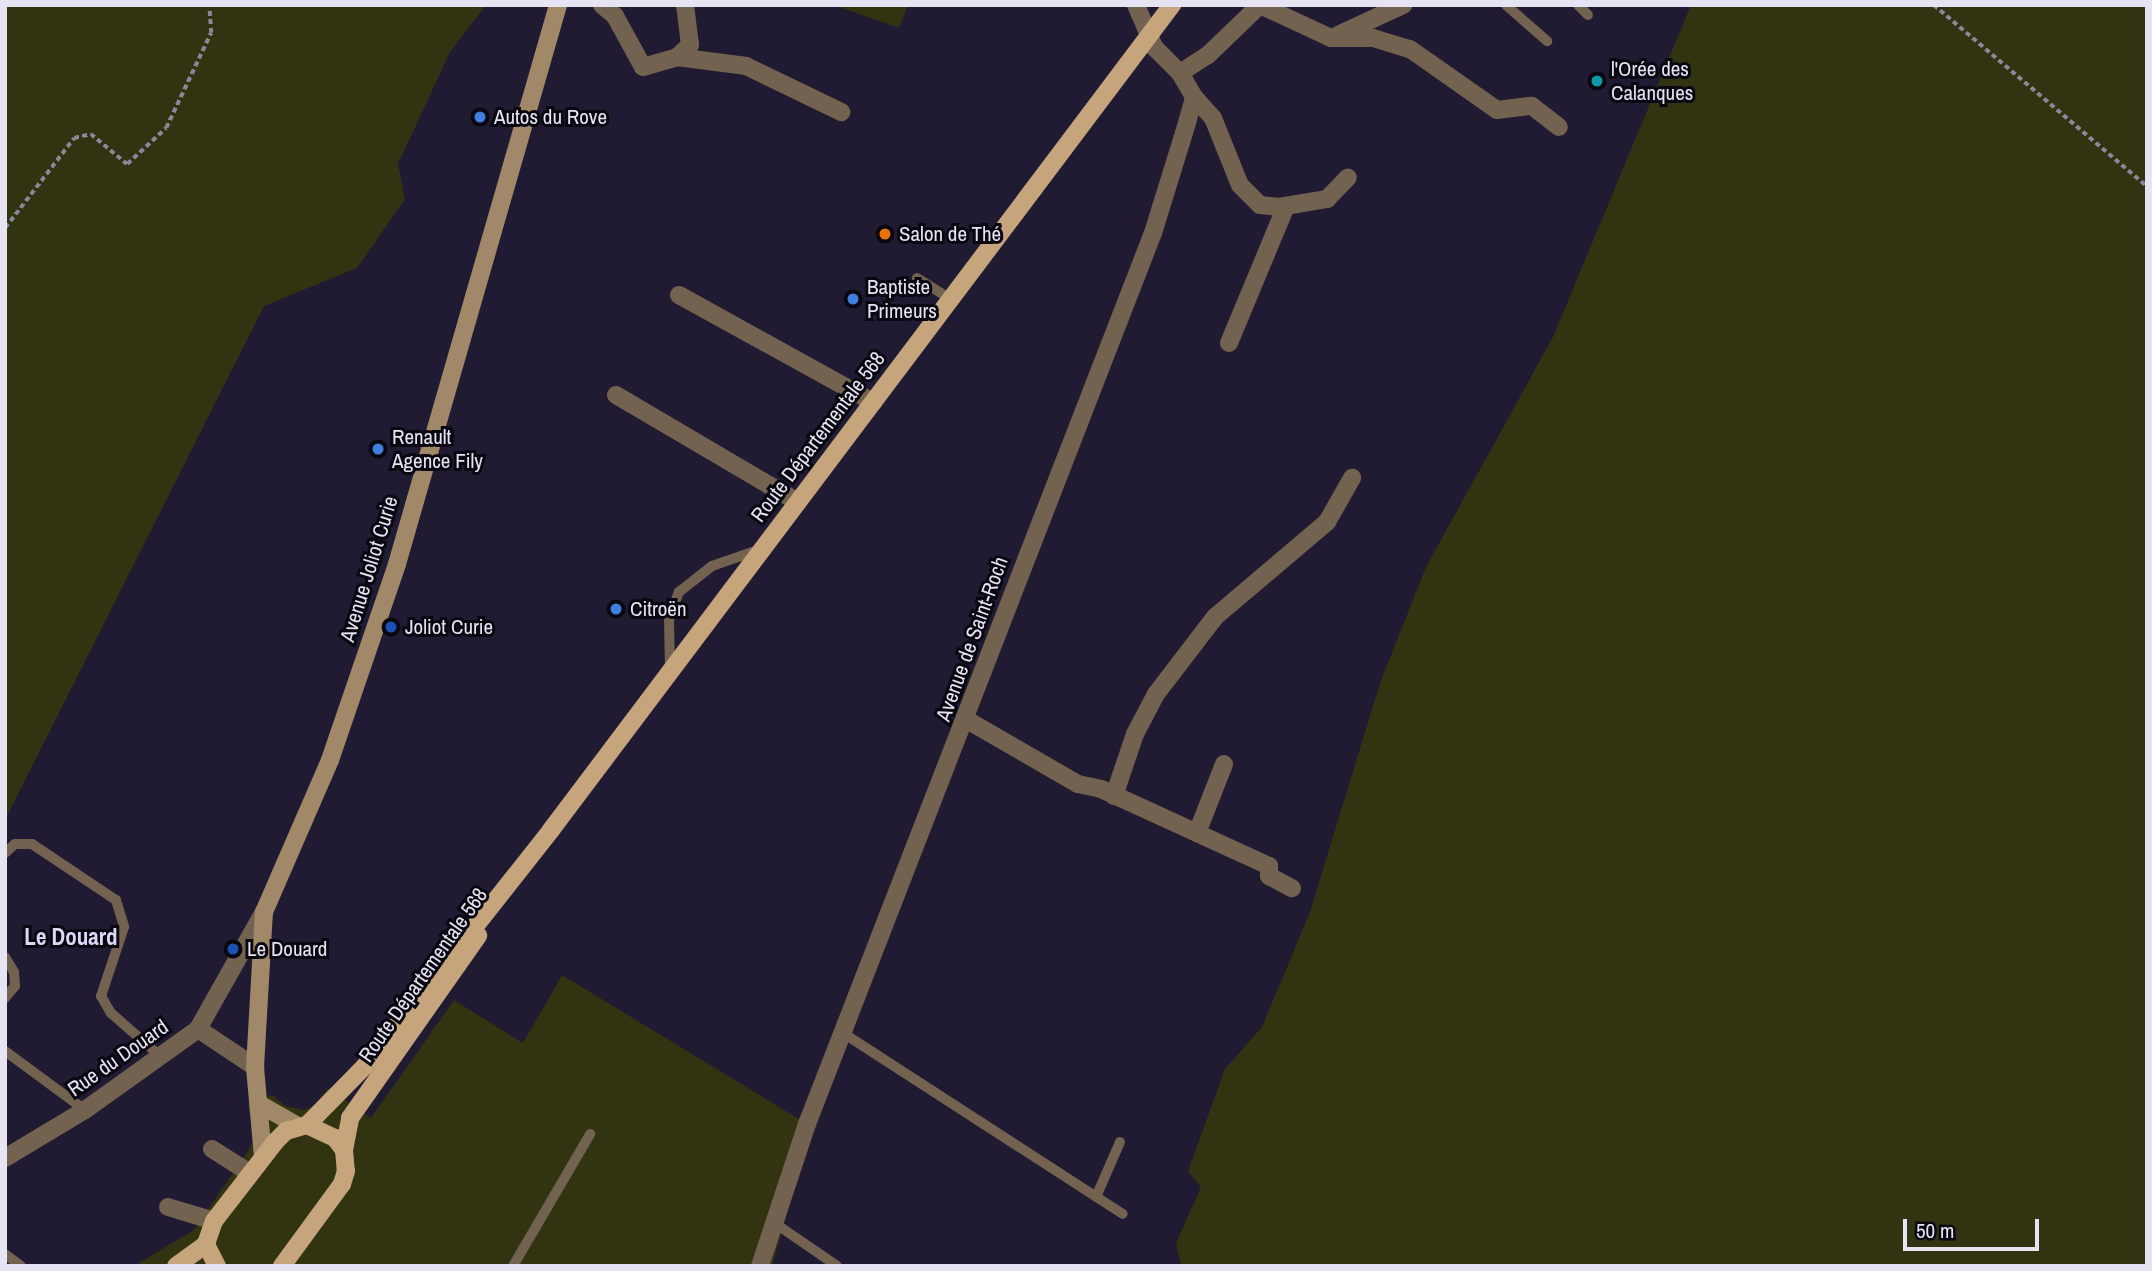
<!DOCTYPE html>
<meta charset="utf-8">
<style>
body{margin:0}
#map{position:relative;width:2152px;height:1271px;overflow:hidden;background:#201b32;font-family:"Archivo Narrow",sans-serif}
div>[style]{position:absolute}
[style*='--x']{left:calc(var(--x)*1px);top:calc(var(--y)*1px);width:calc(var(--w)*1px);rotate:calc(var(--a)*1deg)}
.green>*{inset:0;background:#313311}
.path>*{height:3.5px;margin-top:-1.75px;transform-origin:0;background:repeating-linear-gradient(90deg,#8b879a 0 5px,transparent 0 8.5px)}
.lane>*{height:10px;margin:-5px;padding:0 5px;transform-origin:5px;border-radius:5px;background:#72624f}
.street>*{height:18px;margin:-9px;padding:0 9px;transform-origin:9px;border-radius:9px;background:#72624f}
.secondary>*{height:18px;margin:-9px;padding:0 9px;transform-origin:9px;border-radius:9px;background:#a18869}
.primary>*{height:18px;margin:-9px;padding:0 9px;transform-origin:9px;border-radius:9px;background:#c6a57d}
.dots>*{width:19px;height:19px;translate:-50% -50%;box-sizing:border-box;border:4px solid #090811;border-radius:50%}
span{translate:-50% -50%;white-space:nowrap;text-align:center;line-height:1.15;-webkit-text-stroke:6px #090811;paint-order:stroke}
.poi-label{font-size:21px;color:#e6e3f3}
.left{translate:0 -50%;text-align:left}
.street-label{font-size:21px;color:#e6e3f3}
.neighbourhood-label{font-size:23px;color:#dcd7f7;font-weight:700}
.frame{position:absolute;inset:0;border:7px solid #e6e3f3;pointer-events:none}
.scale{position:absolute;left:1903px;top:1219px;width:136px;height:32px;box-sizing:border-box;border:4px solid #e6e3f3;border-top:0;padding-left:9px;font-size:21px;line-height:24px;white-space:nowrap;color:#e6e3f3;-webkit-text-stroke:5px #090811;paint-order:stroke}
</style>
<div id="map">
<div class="green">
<div style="clip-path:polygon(5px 5px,486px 5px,450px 52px,398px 164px,405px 199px,357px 268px,264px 306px,5px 820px)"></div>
<div style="clip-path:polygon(834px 5px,908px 5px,899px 28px)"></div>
<div style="clip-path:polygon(1691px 5px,2147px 5px,2147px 1266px,1181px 1266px,1176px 1243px,1201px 1187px,1188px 1171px,1225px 1069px,1262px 1027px,1310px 912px,1380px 683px,1426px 567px,1553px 337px)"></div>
<div style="clip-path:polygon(562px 975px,812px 1127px,772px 1266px,134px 1266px,194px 1230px,250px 1148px,254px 1137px,248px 1103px,273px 1095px,285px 1106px,304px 1110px,316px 1105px,328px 1088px,371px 1118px,454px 1000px,523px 1043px)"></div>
</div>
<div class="path">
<div style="--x:1934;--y:5;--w:280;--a:40.4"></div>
<div style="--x:5;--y:228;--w:113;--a:-52.5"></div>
<div style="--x:74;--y:138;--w:17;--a:-13"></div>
<div style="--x:91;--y:134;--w:47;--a:39.8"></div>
<div style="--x:127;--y:164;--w:53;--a:-42.7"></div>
<div style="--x:166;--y:128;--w:105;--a:-64.7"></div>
<div style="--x:211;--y:33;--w:28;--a:-94"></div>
</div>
<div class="lane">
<div style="--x:1506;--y:5;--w:55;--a:41.3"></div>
<div style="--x:1578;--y:5;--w:14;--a:45"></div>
<div style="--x:917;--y:278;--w:40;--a:32"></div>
<div style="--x:670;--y:670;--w:51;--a:-91.1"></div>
<div style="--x:669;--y:619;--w:29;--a:-70"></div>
<div style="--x:679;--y:592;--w:42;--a:-38.2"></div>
<div style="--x:712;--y:566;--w:52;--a:-19.1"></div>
<div style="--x:5;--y:853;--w:13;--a:-42"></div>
<div style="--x:15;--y:844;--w:17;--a:0"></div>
<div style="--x:32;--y:844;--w:101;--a:33.7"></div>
<div style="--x:116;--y:900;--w:28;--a:73"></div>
<div style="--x:124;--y:927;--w:73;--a:108.4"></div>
<div style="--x:101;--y:996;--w:20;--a:60"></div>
<div style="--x:111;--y:1013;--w:67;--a:41.3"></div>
<div style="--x:5;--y:957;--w:17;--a:59"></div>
<div style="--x:14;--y:972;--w:14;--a:86"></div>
<div style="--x:15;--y:986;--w:16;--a:130"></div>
<div style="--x:843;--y:1033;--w:333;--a:32.9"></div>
<div style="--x:5;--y:1051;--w:99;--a:36.4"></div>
<div style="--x:1096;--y:1197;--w:60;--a:-66.4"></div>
<div style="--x:776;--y:1224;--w:74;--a:34.5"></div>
<div style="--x:5;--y:1254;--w:20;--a:37"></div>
<div style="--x:513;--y:1266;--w:153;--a:-59.7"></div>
</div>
<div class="street">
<div style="--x:602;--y:5;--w:17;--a:40"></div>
<div style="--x:615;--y:16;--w:58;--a:61.2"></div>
<div style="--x:643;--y:67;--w:35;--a:-16"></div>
<div style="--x:677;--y:57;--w:18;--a:-43"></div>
<div style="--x:690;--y:45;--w:40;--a:-97.1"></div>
<div style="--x:1338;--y:35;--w:72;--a:-24.8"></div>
<div style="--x:677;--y:57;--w:70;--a:7.4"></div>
<div style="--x:746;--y:66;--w:106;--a:25.8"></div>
<div style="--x:1180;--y:73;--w:33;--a:-33"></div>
<div style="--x:1208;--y:55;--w:72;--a:-43.9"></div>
<div style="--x:1260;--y:5;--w:78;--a:24.9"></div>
<div style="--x:1331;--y:38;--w:42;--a:0"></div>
<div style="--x:1373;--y:38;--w:39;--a:17"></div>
<div style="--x:1410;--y:49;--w:106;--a:35"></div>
<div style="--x:1497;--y:110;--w:35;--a:-7"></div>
<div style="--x:1532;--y:106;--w:34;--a:38"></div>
<div style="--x:1194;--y:97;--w:28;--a:48"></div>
<div style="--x:1213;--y:118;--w:72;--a:68.1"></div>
<div style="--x:1240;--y:185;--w:28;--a:45"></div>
<div style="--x:1260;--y:205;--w:19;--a:6"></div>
<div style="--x:1279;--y:207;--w:49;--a:-9.5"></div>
<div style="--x:1327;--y:199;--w:30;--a:-46"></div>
<div style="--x:679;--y:295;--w:222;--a:28.9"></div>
<div style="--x:1229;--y:343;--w:148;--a:-67.4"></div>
<div style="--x:616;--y:395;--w:211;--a:30.5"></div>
<div style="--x:967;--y:720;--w:128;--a:30"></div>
<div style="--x:1078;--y:784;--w:24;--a:12"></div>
<div style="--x:1101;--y:789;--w:185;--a:24.6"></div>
<div style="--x:1269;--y:866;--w:10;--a:90"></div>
<div style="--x:1269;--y:876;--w:26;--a:28"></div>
<div style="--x:1114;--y:796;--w:65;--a:-71.3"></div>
<div style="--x:1135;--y:734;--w:45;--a:-62.3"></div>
<div style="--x:1156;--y:694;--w:97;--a:-52.5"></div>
<div style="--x:1215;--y:617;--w:147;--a:-40.3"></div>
<div style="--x:1327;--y:522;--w:51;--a:-60.4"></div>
<div style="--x:1197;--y:833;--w:74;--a:-68.6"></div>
<div style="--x:198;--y:1029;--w:69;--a:33.7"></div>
<div style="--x:212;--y:1149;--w:45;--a:32.3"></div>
<div style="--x:5;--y:1158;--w:93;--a:-31"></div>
<div style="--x:85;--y:1110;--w:139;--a:-35.6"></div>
<div style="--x:198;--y:1029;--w:134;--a:-60.6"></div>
<div style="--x:168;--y:1207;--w:48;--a:16.9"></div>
<div style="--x:760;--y:1266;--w:150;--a:-71.7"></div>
<div style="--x:807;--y:1124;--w:956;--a:-68.78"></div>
<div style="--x:1153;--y:233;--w:105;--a:-72.8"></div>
<div style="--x:1184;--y:133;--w:37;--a:-74"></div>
<div style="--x:1194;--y:97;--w:28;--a:-120"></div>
<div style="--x:1180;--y:73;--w:37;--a:-135"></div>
<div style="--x:1154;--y:47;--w:46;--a:-113.2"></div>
</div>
<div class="secondary">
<div style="--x:261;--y:1105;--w:43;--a:29.6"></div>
<div style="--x:263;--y:1157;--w:90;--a:-95.1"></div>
<div style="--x:255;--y:1067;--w:155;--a:-86.7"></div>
<div style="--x:264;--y:912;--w:166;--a:-66.5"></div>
<div style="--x:330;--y:760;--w:207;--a:-71.1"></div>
<div style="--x:397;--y:564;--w:582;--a:-73.93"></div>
</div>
<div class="primary">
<div style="--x:307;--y:1125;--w:81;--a:-45.5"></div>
<div style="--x:364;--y:1067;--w:302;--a:-51.7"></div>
<div style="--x:551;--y:830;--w:1033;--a:-53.03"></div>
<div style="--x:344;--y:1150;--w:33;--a:-79"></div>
<div style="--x:350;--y:1118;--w:223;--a:-54.9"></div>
<div style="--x:176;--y:1266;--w:37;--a:-36"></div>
<div style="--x:217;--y:1266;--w:25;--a:-117"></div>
<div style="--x:206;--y:1244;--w:24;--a:-71"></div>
<div style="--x:214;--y:1221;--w:100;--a:-52.3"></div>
<div style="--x:275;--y:1142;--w:16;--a:-45"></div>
<div style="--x:286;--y:1131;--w:22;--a:-16"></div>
<div style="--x:307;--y:1125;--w:31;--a:25"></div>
<div style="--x:335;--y:1138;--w:15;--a:53"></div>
<div style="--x:344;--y:1150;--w:21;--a:85"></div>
<div style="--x:346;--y:1171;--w:14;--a:107"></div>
<div style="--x:342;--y:1184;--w:102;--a:126.2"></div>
</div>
<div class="dots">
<div style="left:1597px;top:81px;background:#0f9aa8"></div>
<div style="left:480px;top:117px;background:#3f7fe0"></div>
<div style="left:885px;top:234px;background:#e8710a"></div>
<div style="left:853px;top:299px;background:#3f7fe0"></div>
<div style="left:378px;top:449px;background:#3f7fe0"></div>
<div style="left:616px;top:609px;background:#3f7fe0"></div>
<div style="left:391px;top:627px;background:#1a4fb4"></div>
<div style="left:233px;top:949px;background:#1a4fb4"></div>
</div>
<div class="poi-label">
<span class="left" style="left:1611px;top:81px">l'Orée des<br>Calanques</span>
<span class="left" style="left:494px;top:117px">Autos du Rove</span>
<span class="left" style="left:899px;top:234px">Salon de Thé</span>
<span class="left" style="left:867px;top:299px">Baptiste<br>Primeurs</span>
<span class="left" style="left:392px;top:449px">Renault<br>Agence Fily</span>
<span class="left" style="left:630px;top:609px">Citroën</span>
<span class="left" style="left:405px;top:627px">Joliot Curie</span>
<span class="left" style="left:247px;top:949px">Le Douard</span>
</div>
<div class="street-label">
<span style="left:818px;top:437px;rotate:-53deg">Route Départementale 568</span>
<span style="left:369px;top:569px;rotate:-73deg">Avenue Joliot Curie</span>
<span style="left:972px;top:639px;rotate:-70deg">Avenue de Saint-Roch</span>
<span style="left:423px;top:975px;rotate:-55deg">Route Départementale 568</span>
<span style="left:118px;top:1058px;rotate:-35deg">Rue du Douard</span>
</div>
<div class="neighbourhood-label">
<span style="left:71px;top:937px">Le Douard</span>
</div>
<div class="frame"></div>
<div class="scale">50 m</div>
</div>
